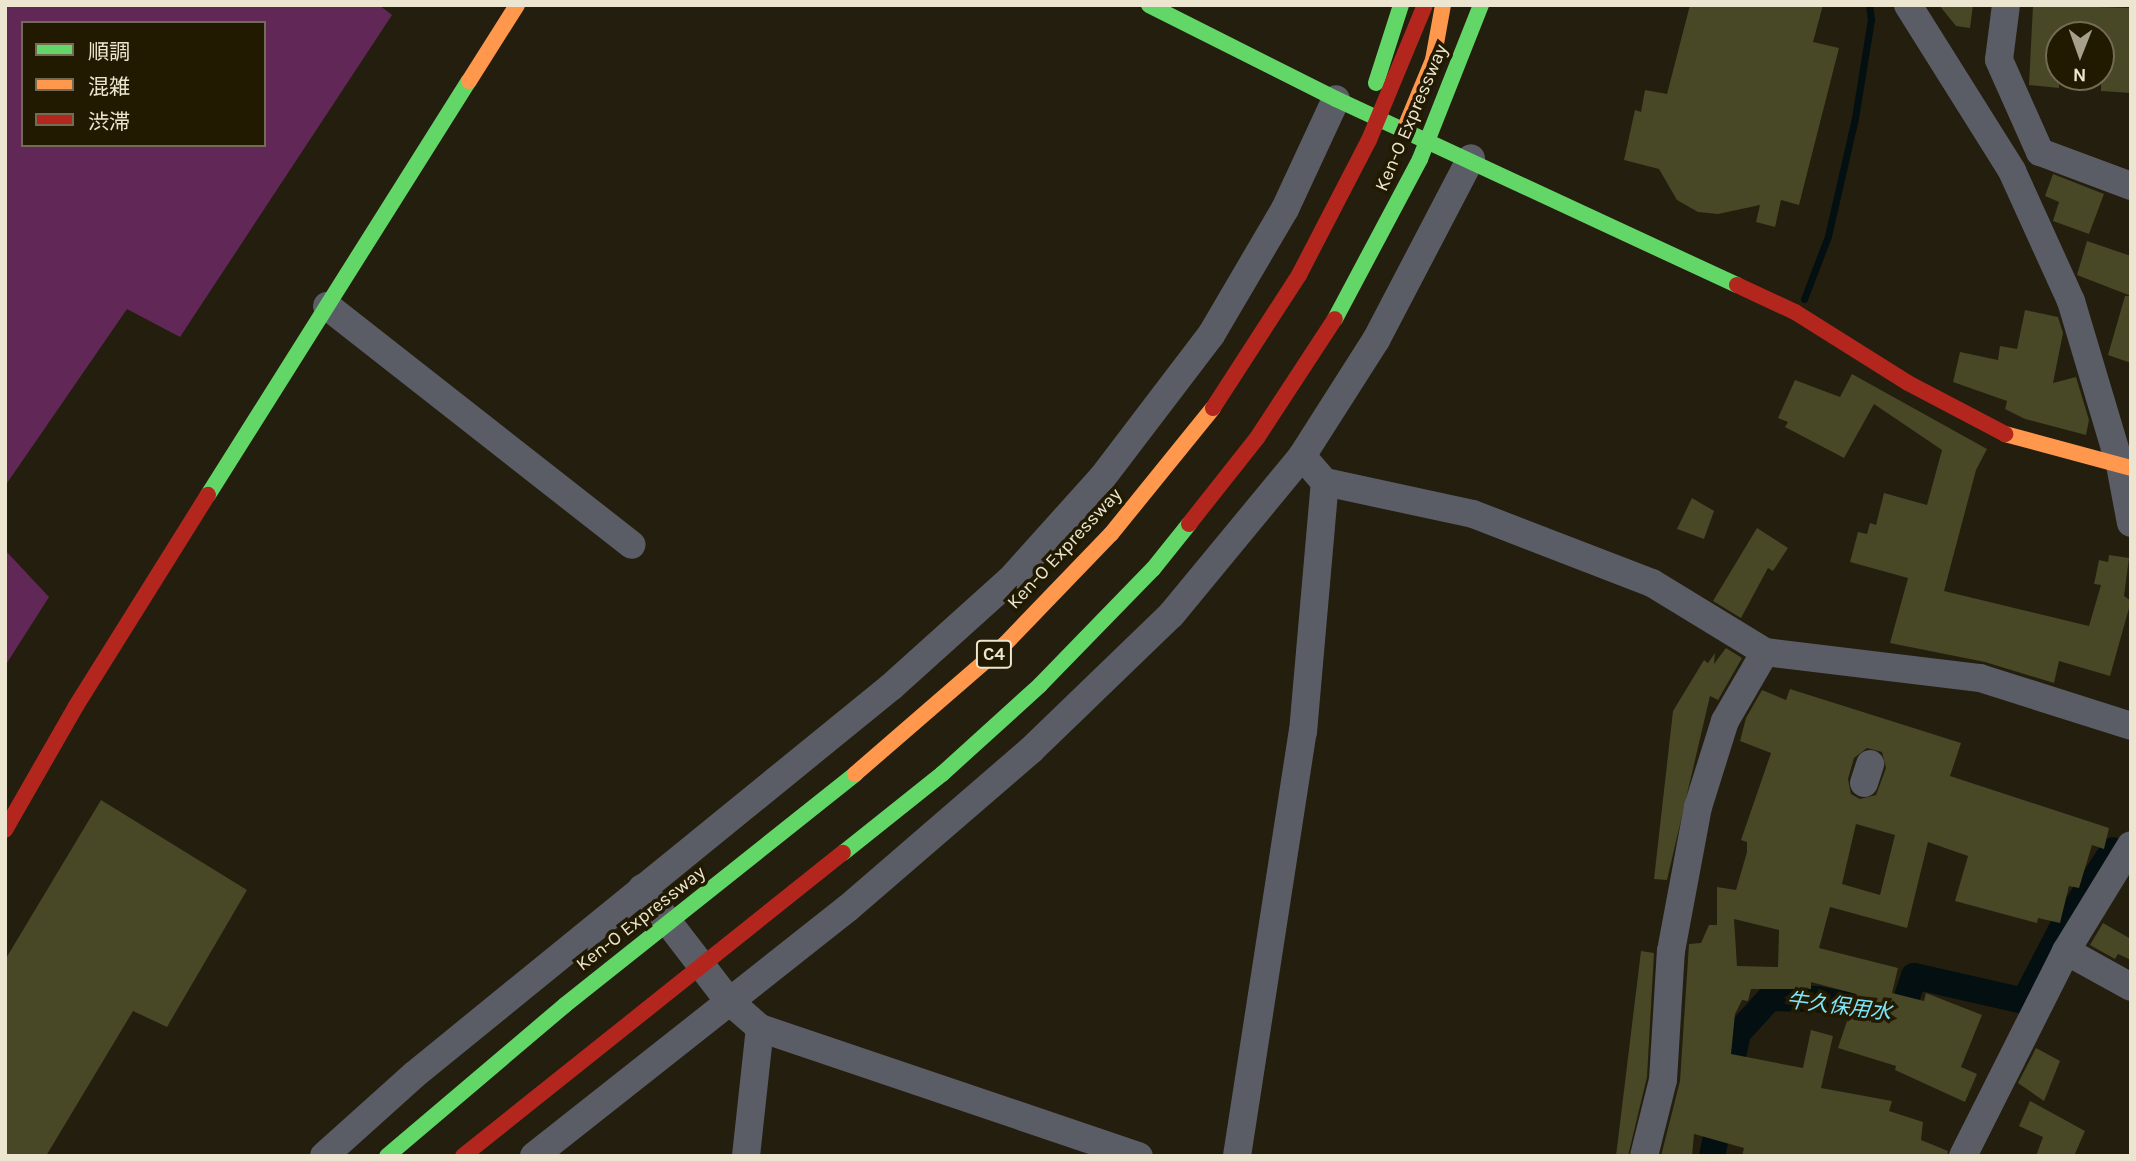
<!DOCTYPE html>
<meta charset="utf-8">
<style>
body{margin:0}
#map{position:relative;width:2136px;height:1161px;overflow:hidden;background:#231e0e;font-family:Karla,"Noto Sans JP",sans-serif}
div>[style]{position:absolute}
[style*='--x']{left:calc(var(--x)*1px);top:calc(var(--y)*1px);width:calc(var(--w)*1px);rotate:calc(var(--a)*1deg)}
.green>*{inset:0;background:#612857}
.stream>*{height:7px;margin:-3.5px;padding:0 3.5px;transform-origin:3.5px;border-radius:3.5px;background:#030f11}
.canal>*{height:26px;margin:-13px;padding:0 13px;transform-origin:13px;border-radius:13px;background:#030f11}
.building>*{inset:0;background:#484726}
.street>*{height:28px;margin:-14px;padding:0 14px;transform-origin:14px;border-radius:14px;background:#5b5d66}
.fast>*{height:16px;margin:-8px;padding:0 8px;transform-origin:8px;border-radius:8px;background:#63d668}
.slow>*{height:16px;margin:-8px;padding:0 8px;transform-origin:8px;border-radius:8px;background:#ff974d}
.jam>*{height:16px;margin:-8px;padding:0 8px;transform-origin:8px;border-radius:8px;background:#b3261e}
.fast-bridge>*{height:16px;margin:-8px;padding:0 8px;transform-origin:8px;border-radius:8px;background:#63d668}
.slow-bridge>*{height:16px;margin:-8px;padding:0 8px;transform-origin:8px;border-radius:8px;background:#ff974d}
.jam-bridge>*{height:16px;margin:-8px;padding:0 8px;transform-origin:8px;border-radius:8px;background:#b3261e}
span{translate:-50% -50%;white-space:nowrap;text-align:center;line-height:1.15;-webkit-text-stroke:7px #221a00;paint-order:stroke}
.shield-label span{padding:2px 5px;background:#221a00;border:2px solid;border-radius:5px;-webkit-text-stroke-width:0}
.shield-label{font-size:18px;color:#ece5d0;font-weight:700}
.street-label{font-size:19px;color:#ece5d0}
.water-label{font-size:21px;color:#7de6fc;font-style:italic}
.frame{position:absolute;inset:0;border:7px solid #ece5d0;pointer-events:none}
.legend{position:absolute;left:21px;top:21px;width:245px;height:126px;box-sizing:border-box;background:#221a00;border:2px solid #736b53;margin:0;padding:9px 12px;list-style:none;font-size:21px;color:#ece5d0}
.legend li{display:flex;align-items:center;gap:14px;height:35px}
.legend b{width:35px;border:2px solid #736b53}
.north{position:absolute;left:2045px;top:21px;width:70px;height:70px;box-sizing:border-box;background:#221a00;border:2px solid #736b53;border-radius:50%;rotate:181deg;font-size:19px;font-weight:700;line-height:28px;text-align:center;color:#ece5d0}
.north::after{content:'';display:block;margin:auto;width:24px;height:32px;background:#a69f8c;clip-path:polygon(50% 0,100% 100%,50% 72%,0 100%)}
</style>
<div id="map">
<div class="green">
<div style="clip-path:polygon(evenodd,5px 5px,379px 5px,392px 15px,180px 337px,127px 309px,5px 486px,5px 5px,23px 23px,264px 23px,264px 145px,23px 145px,23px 23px)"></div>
<div style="clip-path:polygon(5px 550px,49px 597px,5px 666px)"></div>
</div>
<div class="stream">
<div style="--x:1804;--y:299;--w:67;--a:-69.1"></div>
<div style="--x:1828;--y:236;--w:121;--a:-77.1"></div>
<div style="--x:1855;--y:118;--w:100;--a:-80.8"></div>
<div style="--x:1871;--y:19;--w:14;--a:-98"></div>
</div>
<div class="canal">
<div style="--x:1712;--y:1156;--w:126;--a:-78.1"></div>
<div style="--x:1738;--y:1033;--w:47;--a:-47.6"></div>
<div style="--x:1770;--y:998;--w:47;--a:1.2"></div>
<div style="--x:1817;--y:999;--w:86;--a:10.8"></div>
<div style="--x:1901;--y:1015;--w:41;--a:-71.6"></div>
<div style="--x:1914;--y:976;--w:113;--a:12.8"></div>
<div style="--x:2024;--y:1001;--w:82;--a:-62.5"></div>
<div style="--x:2062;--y:928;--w:93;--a:-56.8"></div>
</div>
<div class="building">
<div style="clip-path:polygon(1690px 5px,1823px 5px,1813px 42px,1839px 48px,1799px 205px,1781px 200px,1775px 227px,1756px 222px,1760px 205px,1718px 214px,1698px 212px,1677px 200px,1659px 169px,1624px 160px,1635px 110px,1641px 112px,1645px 90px,1667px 94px)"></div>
<div style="clip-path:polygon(1939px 5px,1973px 5px,1970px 28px,1956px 26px)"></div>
<div style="clip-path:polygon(2033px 5px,2131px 8px,2131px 93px,2101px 91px,2101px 35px,2059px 35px,2059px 88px,2029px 85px)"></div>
<div style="clip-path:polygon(2053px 174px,2104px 194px,2089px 234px,2053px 221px,2059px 202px,2045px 196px)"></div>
<div style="clip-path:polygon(2087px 241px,2131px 256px,2131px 363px,2108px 355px,2125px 296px,2131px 296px,2077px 275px)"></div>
<div style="clip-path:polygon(2025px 310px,2058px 317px,2063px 333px,2053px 383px,2076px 377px,2089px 420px,2086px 435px,2025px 419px,2005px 409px,2007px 401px,1953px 382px,1960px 352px,1998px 360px,2000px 346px,2017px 349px)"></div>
<div style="clip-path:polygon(1852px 374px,1987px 449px,1976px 470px,1944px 591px,2089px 626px,2101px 585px,2094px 584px,2099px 560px,2108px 562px,2109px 555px,2129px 558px,2124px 596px,2131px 601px,2110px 676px,2059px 661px,2054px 683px,1985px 662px,1890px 643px,1908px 578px,1850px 562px,1858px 532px,1867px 534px,1870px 523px,1876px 525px,1884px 493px,1927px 505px,1942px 450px,1874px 404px,1844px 458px,1785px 427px,1788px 422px,1778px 418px,1795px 380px,1840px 397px)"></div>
<div style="clip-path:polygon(1692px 498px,1714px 511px,1704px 539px,1677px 529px)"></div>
<div style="clip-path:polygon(1757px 528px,1788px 548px,1773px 571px,1768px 568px,1741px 618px,1713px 601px)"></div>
<div style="clip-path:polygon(1726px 648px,1742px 658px,1718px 700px,1710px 696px,1667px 880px,1654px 879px,1673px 711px,1704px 660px,1708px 663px,1715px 653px,1714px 664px)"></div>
<div style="clip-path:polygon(evenodd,1790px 689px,1961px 743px,1950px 776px,2109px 828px,2104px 849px,2092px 845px,2079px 888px,2069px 886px,2060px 923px,2038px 918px,2037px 923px,1955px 901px,1968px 856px,1928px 842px,1907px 928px,1830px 907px,1819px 948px,1898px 968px,1892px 993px,1924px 1001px,1926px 993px,1982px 1015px,1961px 1067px,1977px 1074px,1965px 1102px,1895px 1070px,1896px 1066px,1838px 1048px,1856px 994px,1811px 982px,1811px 989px,1751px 989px,1748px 1001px,1742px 1000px,1735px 1014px,1731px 1054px,1803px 1068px,1811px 1030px,1833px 1036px,1821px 1088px,1892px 1101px,1889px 1111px,1923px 1122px,1921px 1140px,1948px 1151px,1947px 1156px,1742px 1156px,1744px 1148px,1694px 1134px,1692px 1156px,1661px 1156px,1680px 1081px,1689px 944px,1701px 943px,1709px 925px,1717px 925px,1717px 887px,1736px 890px,1747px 852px,1747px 842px,1741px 840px,1771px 753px,1740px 741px,1746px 718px,1762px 690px,1786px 700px,1790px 689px,1867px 748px,1882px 752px,1886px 768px,1876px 795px,1860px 799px,1851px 794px,1848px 779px,1854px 758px,1867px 748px,1790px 689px,1856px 824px,1895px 835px,1880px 895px,1842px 884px,1856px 824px,1790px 689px,1734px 919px,1779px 930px,1778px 967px,1737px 966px,1734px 919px)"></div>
<div style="clip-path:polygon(101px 800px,247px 890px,167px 1027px,133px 1011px,46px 1156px,5px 1156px,5px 960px)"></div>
<div style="clip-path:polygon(2103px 923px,2131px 939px,2131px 960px,2118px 954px,2115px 959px,2090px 945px)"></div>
<div style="clip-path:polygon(1641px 951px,1654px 953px,1647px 1077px,1628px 1156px,1616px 1156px)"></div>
<div style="clip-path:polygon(2036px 1048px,2060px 1061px,2044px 1101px,2018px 1083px)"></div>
<div style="clip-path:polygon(2030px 1101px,2085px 1131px,2074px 1156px,2036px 1156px,2043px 1137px,2019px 1126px)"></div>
</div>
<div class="street">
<div style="--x:1908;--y:5;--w:196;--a:57.9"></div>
<div style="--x:2012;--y:171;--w:143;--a:65.6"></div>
<div style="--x:2071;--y:301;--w:171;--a:73.4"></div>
<div style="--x:2120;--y:465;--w:59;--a:79.3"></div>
<div style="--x:2006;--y:5;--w:55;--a:97.3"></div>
<div style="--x:1999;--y:60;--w:101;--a:66"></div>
<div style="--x:2040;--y:152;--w:97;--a:20.5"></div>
<div style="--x:327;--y:306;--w:387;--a:38.1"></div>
<div style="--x:1302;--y:456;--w:35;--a:49"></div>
<div style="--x:1325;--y:482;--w:151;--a:12.2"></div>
<div style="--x:1473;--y:514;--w:192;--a:21.1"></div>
<div style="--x:1652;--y:583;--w:132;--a:31.4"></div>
<div style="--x:1765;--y:652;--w:217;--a:6.9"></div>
<div style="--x:1980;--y:678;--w:158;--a:17.6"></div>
<div style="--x:1864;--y:783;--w:20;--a:-72"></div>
<div style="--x:642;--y:888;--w:141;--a:52.5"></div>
<div style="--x:728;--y:1000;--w:43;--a:41.2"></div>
<div style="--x:760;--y:1028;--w:400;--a:18.7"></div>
<div style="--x:2066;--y:951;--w:74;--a:29"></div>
<div style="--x:324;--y:1156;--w:121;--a:-42"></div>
<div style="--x:414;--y:1075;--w:615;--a:-39.13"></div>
<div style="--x:891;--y:687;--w:160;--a:-42"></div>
<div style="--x:1010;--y:580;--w:137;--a:-48"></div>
<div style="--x:1102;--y:478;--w:180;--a:-52.7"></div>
<div style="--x:1211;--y:335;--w:146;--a:-59.6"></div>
<div style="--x:1285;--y:209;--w:121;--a:-65.1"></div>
<div style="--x:534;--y:1156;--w:400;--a:-38.3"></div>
<div style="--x:848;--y:908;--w:242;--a:-40.8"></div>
<div style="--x:1031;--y:750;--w:194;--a:-44"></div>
<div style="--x:1171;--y:615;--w:206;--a:-50.5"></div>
<div style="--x:1302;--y:456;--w:138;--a:-57.5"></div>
<div style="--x:1376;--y:340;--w:205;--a:-62.4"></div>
<div style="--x:746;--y:1156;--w:129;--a:-83.8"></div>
<div style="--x:1237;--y:1156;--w:429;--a:-81.2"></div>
<div style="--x:1303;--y:732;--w:251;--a:-85"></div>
<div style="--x:1644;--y:1156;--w:78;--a:-76"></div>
<div style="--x:1663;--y:1080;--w:129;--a:-86.5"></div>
<div style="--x:1671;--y:951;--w:147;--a:-79.4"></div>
<div style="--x:1698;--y:807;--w:90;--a:-72.6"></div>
<div style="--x:1725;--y:721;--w:80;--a:-59.9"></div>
<div style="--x:1963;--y:1156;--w:229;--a:-63.3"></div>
<div style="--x:2066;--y:951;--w:124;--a:-58.5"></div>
</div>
<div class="fast">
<div style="--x:1149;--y:5;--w:209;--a:26.7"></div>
<div style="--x:1336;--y:99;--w:442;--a:24.9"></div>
<div style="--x:1376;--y:83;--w:82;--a:-72.2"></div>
<div style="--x:208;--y:495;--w:489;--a:-57.8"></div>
</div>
<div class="slow">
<div style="--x:469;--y:81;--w:90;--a:-57.7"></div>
<div style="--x:1404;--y:130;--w:76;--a:-67.5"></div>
<div style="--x:1433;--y:60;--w:56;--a:-79.7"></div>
<div style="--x:2005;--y:434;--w:131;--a:15.1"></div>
</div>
<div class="jam">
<div style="--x:1737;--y:285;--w:64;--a:25"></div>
<div style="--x:1795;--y:312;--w:133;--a:32.1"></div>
<div style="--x:1908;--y:383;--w:110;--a:27.7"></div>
<div style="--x:5;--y:830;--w:143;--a:-60.2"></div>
<div style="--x:76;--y:706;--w:249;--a:-58"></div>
</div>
<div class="fast-bridge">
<div style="--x:1335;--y:319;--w:181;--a:-62"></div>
<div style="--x:1420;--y:159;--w:166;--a:-68.4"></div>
<div style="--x:843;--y:853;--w:127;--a:-38.6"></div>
<div style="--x:942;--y:774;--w:132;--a:-42.2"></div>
<div style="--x:1040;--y:685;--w:162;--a:-45.8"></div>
<div style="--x:1153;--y:569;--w:58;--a:-51.3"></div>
<div style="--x:387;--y:1156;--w:233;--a:-40.3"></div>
<div style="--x:565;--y:1005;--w:371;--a:-38.5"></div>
</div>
<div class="slow-bridge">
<div style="--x:855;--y:774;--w:198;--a:-40.9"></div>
<div style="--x:1005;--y:644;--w:153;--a:-46.1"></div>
<div style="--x:1111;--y:534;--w:162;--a:-51"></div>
</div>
<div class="jam-bridge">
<div style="--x:1213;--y:408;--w:158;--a:-57.1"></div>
<div style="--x:1299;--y:275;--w:152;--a:-62.6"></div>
<div style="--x:1369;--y:140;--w:146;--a:-67.5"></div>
<div style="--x:1189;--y:524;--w:110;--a:-51.7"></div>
<div style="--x:1257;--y:438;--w:142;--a:-56.8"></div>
<div style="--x:463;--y:1156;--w:486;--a:-38.6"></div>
</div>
<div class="shield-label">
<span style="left:994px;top:654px">C4</span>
</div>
<div class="street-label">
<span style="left:1412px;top:118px;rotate:-67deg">Ken-O Expressway</span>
<span style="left:1065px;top:549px;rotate:-47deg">Ken-O Expressway</span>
<span style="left:641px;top:919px;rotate:-38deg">Ken-O Expressway</span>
</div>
<div class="water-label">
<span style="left:1839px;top:1006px;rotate:7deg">牛久保用水</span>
</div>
<div class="frame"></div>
<ul class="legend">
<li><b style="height:9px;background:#63d668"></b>順調</li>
<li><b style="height:9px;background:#ff974d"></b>混雑</li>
<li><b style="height:9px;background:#b3261e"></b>渋滞</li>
</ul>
<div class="north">N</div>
</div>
